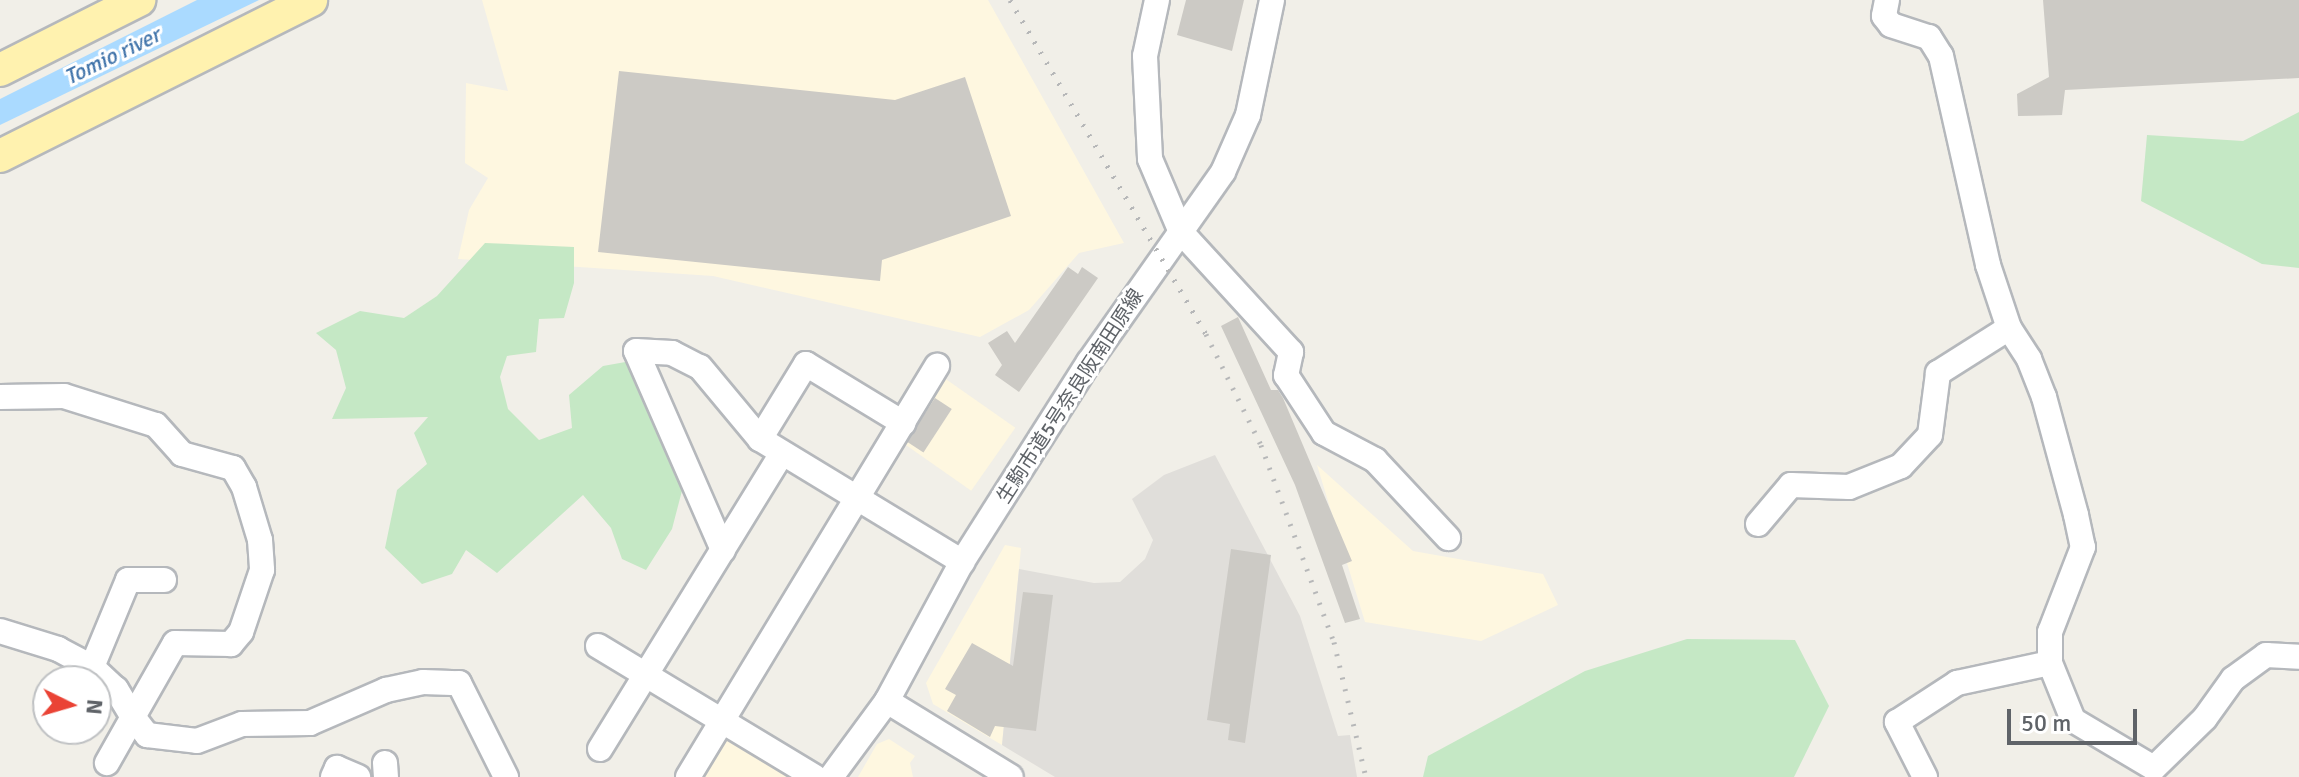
<!DOCTYPE html>
<meta charset="utf-8">
<style>
body{margin:0}
#map{position:relative;width:2299px;height:777px;overflow:hidden;background:#f1efe8;font-family:Signika,"Noto Sans JP",sans-serif}
div>[style]{position:absolute}
[style*='--x']{left:calc(var(--x)*1px);top:calc(var(--y)*1px);width:calc(var(--w)*1px);rotate:calc(var(--a)*1deg)}
.commercial>*{inset:0;background:#fef7e0;transform-origin:0 0}
.industrial>*{inset:0;background:#e0deda}
.green>*{inset:0;background:#c5e8c5}
.water>*{inset:0;background:#aadaff}
.building>*{inset:0;background:#cccac5;transform-origin:0 0}
.roads{filter:drop-shadow(2px 0 #b5b8bc) drop-shadow(-2px 0 #b5b8bc) drop-shadow(0 2px #b5b8bc) drop-shadow(0 -2px #b5b8bc)}
.minor>*{height:24px;margin:-12px;padding:0 12px;transform-origin:12px;border-radius:12px;background:#fff}
.major>*{height:32px;margin:-16px;padding:0 16px;transform-origin:16px;border-radius:16px;background:#fff2af}
.rail>*{height:5px;margin-top:-2.5px;transform-origin:0;background:repeating-linear-gradient(90deg,#b6b7b8 0 2px,transparent 0 12px)}
span{translate:-50% -50%;white-space:nowrap;text-align:center;line-height:1.15;-webkit-text-stroke:6px #fff;paint-order:stroke}
.street-label{font-size:20px;color:#5f6368}
.water-label{font-size:22px;color:#4174aa;font-style:italic}
.north{position:absolute;left:32px;top:665px;width:80px;height:80px;box-sizing:border-box;background:#fff;border:2px solid #bfc1c3;border-radius:50%;rotate:95deg;font-size:22px;font-weight:700;line-height:32px;text-align:center;color:#5f6368}
.north::after{content:'';display:block;margin:auto;width:28px;height:36px;background:#ea4335;clip-path:polygon(50% 0,100% 100%,50% 72%,0 100%)}
.scale{position:absolute;left:2007px;top:709px;width:130px;height:36px;box-sizing:border-box;border:4px solid #5f6368;border-top:0;padding-left:10px;font-size:24px;line-height:28px;white-space:nowrap;color:#5f6368;-webkit-text-stroke:6px #fff;paint-order:stroke}
</style>
<div id="map">
<div class="commercial">
<div style="clip-path:polygon(482px 0,988px 0,1124px 243px,1079px 253px,1029px 310px,980px 337px,713px 276px,458px 259px,469px 210px,488px 178px,465px 163px,466px 83px,508px 91px)"></div>
<div style="left:940px;top:375px;width:92px;height:77px;rotate:35deg"></div>
<div style="clip-path:polygon(1317px 465px,1413px 551px,1543px 574px,1558px 605px,1481px 641px,1365px 622px)"></div>
<div style="clip-path:polygon(1005px 545px,1021px 548px,1002px 745px,933px 704px,926px 683px)"></div>
<div style="clip-path:polygon(733px 738px,792px 777px,697px 777px,719px 740px)"></div>
<div style="clip-path:polygon(889px 739px,915px 756px,910px 763px,913px 777px,858px 777px,877px 744px)"></div>
</div>
<div class="industrial">
<div style="clip-path:polygon(1215px 455px,1300px 616px,1338px 736px,1350px 735px,1357px 777px,1055px 777px,1002px 745px,1019px 569px,1094px 583px,1120px 582px,1145px 559px,1153px 540px,1132px 499px,1164px 475px)"></div>
</div>
<div class="green">
<div style="clip-path:polygon(2299px 112px,2299px 268px,2262px 264px,2141px 201px,2147px 135px,2243px 141px)"></div>
<div style="clip-path:polygon(485px 243px,574px 247px,574px 283px,564px 318px,539px 319px,536px 352px,507px 356px,500px 377px,508px 409px,539px 440px,572px 428px,569px 395px,603px 366px,631px 361px,684px 483px,672px 529px,646px 570px,622px 559px,611px 528px,583px 495px,497px 573px,466px 550px,452px 574px,422px 584px,385px 548px,397px 490px,427px 464px,414px 433px,428px 417px,332px 419px,346px 388px,336px 350px,316px 333px,360px 311px,404px 318px,437px 296px)"></div>
<div style="clip-path:polygon(1687px 639px,1795px 640px,1829px 706px,1794px 777px,1423px 777px,1428px 756px,1585px 671px)"></div>
</div>
<div class="water">
<div style="clip-path:polygon(197px 0,259px 0,0 125px,0 99px)"></div>
</div>
<div class="building">
<div style="clip-path:polygon(1186px 0,1244px 0,1232px 51px,1177px 35px)"></div>
<div style="clip-path:polygon(2043px 0,2299px 0,2299px 78px,2065px 90px,2062px 115px,2018px 116px,2017px 94px,2049px 77px)"></div>
<div style="clip-path:polygon(619px 71px,895px 100px,965px 77px,1011px 216px,882px 260px,880px 281px,598px 252px)"></div>
<div style="clip-path:polygon(1068px 267px,1078px 274px,1082px 267px,1098px 278px,1019px 392px,995px 375px,1002px 365px,988px 343px,1007px 331px,1015px 343px)"></div>
<div style="clip-path:polygon(1238px 317px,1271px 390px,1278px 390px,1283px 398px,1352px 561px,1342px 565px,1360px 619px,1345px 623px,1295px 485px,1221px 326px)"></div>
<div style="left:935px;top:398px;width:20px;height:52px;rotate:33deg"></div>
<div style="clip-path:polygon(1231px 549px,1271px 555px,1245px 743px,1228px 740px,1230px 724px,1207px 720px)"></div>
<div style="clip-path:polygon(1023px 592px,1053px 595px,1036px 731px,995px 726px,990px 737px,947px 711px,956px 695px,945px 689px,972px 643px,1013px 666px)"></div>
</div>
<div class="roads">
<div class="minor">
<div style="--x:1157;--y:0;--w:57;--a:102.1"></div>
<div style="--x:1145;--y:56;--w:103;--a:87.2"></div>
<div style="--x:1150;--y:159;--w:79;--a:67"></div>
<div style="--x:1181;--y:232;--w:163;--a:47.5"></div>
<div style="--x:1291;--y:352;--w:24;--a:102"></div>
<div style="--x:1286;--y:375;--w:69;--a:56.8"></div>
<div style="--x:1324;--y:433;--w:58;--a:27.9"></div>
<div style="--x:1375;--y:460;--w:107;--a:46.9"></div>
<div style="--x:1887;--y:0;--w:16;--a:101"></div>
<div style="--x:1884;--y:16;--w:11;--a:52"></div>
<div style="--x:1891;--y:25;--w:40;--a:18"></div>
<div style="--x:1929;--y:37;--w:22;--a:58"></div>
<div style="--x:1941;--y:56;--w:214;--a:77.3"></div>
<div style="--x:1988;--y:265;--w:66;--a:71.6"></div>
<div style="--x:2009;--y:328;--w:37;--a:57"></div>
<div style="--x:2029;--y:359;--w:41;--a:68.5"></div>
<div style="--x:2044;--y:397;--w:122;--a:74.8"></div>
<div style="--x:2076;--y:515;--w:33;--a:78"></div>
<div style="--x:2083;--y:547;--w:91;--a:111.2"></div>
<div style="--x:2050;--y:632;--w:31;--a:90"></div>
<div style="--x:2050;--y:663;--w:61;--a:68"></div>
<div style="--x:2073;--y:720;--w:94;--a:30.7"></div>
<div style="--x:2154;--y:768;--w:71;--a:-44.4"></div>
<div style="--x:2205;--y:718;--w:48;--a:-54.3"></div>
<div style="--x:2233;--y:679;--w:41;--a:-36"></div>
<div style="--x:2266;--y:655;--w:33;--a:3"></div>
<div style="--x:0;--y:397;--w:64;--a:-0.9"></div>
<div style="--x:64;--y:396;--w:96;--a:17.5"></div>
<div style="--x:156;--y:425;--w:39;--a:48"></div>
<div style="--x:182;--y:454;--w:53;--a:15.4"></div>
<div style="--x:233;--y:468;--w:22;--a:60"></div>
<div style="--x:244;--y:487;--w:55;--a:73.2"></div>
<div style="--x:260;--y:540;--w:30;--a:86"></div>
<div style="--x:262;--y:570;--w:65;--a:108.7"></div>
<div style="--x:241;--y:632;--w:16;--a:130"></div>
<div style="--x:231;--y:644;--w:56;--a:-179"></div>
<div style="--x:175;--y:643;--w:85;--a:119.6"></div>
<div style="--x:133;--y:717;--w:23;--a:52"></div>
<div style="--x:147;--y:735;--w:50;--a:6.8"></div>
<div style="--x:197;--y:741;--w:48;--a:-20.7"></div>
<div style="--x:242;--y:724;--w:68;--a:-0.8"></div>
<div style="--x:310;--y:723;--w:83;--a:-23.5"></div>
<div style="--x:386;--y:690;--w:38;--a:-12"></div>
<div style="--x:423;--y:682;--w:36;--a:2"></div>
<div style="--x:459;--y:683;--w:105;--a:63.4"></div>
<div style="--x:760;--y:439;--w:88;--a:-58.5"></div>
<div style="--x:806;--y:364;--w:114;--a:31.3"></div>
<div style="--x:1758;--y:524;--w:51;--a:-49.8"></div>
<div style="--x:1791;--y:485;--w:58;--a:2"></div>
<div style="--x:1849;--y:487;--w:56;--a:-22"></div>
<div style="--x:1901;--y:466;--w:42;--a:-46.9"></div>
<div style="--x:1930;--y:435;--w:63;--a:-82.6"></div>
<div style="--x:1938;--y:373;--w:84;--a:-32.4"></div>
<div style="--x:723;--y:550;--w:217;--a:-113.6"></div>
<div style="--x:636;--y:351;--w:36;--a:3"></div>
<div style="--x:672;--y:353;--w:31;--a:27"></div>
<div style="--x:700;--y:367;--w:94;--a:50.2"></div>
<div style="--x:760;--y:439;--w:237;--a:31.3"></div>
<div style="--x:0;--y:631;--w:61;--a:17.2"></div>
<div style="--x:58;--y:649;--w:38;--a:28"></div>
<div style="--x:92;--y:667;--w:33;--a:43"></div>
<div style="--x:116;--y:689;--w:33;--a:59"></div>
<div style="--x:133;--y:717;--w:53;--a:119.5"></div>
<div style="--x:598;--y:646;--w:253;--a:31.1"></div>
<div style="--x:92;--y:667;--w:94;--a:-67.5"></div>
<div style="--x:128;--y:580;--w:36;--a:0"></div>
<div style="--x:887;--y:701;--w:145;--a:31.5"></div>
<div style="--x:600;--y:749;--w:347;--a:-58.4"></div>
<div style="--x:385;--y:763;--w:14;--a:86"></div>
<div style="--x:333;--y:777;--w:10;--a:-66"></div>
<div style="--x:337;--y:768;--w:23;--a:23"></div>
<div style="--x:688;--y:777;--w:481;--a:-58.8"></div>
<div style="--x:831;--y:777;--w:94;--a:-53.6"></div>
<div style="--x:887;--y:701;--w:158;--a:-61.7"></div>
<div style="--x:962;--y:562;--w:237;--a:-57.6"></div>
<div style="--x:1089;--y:362;--w:232;--a:-54.8"></div>
<div style="--x:1223;--y:172;--w:62;--a:-66.3"></div>
<div style="--x:1248;--y:115;--w:117;--a:-78.2"></div>
<div style="--x:1925;--y:777;--w:62;--a:-117"></div>
<div style="--x:1897;--y:722;--w:72;--a:-33"></div>
<div style="--x:1957;--y:683;--w:95;--a:-12.1"></div>
</div>
<div class="major">
<div style="--x:0;--y:70;--w:156;--a:-26.7"></div>
<div style="--x:0;--y:156;--w:348;--a:-26.6"></div>
</div>
</div>
<div class="rail">
<div style="--x:1010;--y:0;--w:387;--a:59.6"></div>
<div style="--x:1206;--y:334;--w:124;--a:63.6"></div>
<div style="--x:1261;--y:445;--w:210;--a:69.7"></div>
<div style="--x:1334;--y:642;--w:139;--a:76.7"></div>
</div>
<div class="street-label">
<span style="left:1070px;top:396px;rotate:-57deg">生駒市道5号奈良阪南田原線</span>
</div>
<div class="water-label">
<span style="left:112px;top:56px;rotate:-26deg">Tomio river</span>
</div>
<div class="north">N</div>
<div class="scale">50 m</div>
</div>
